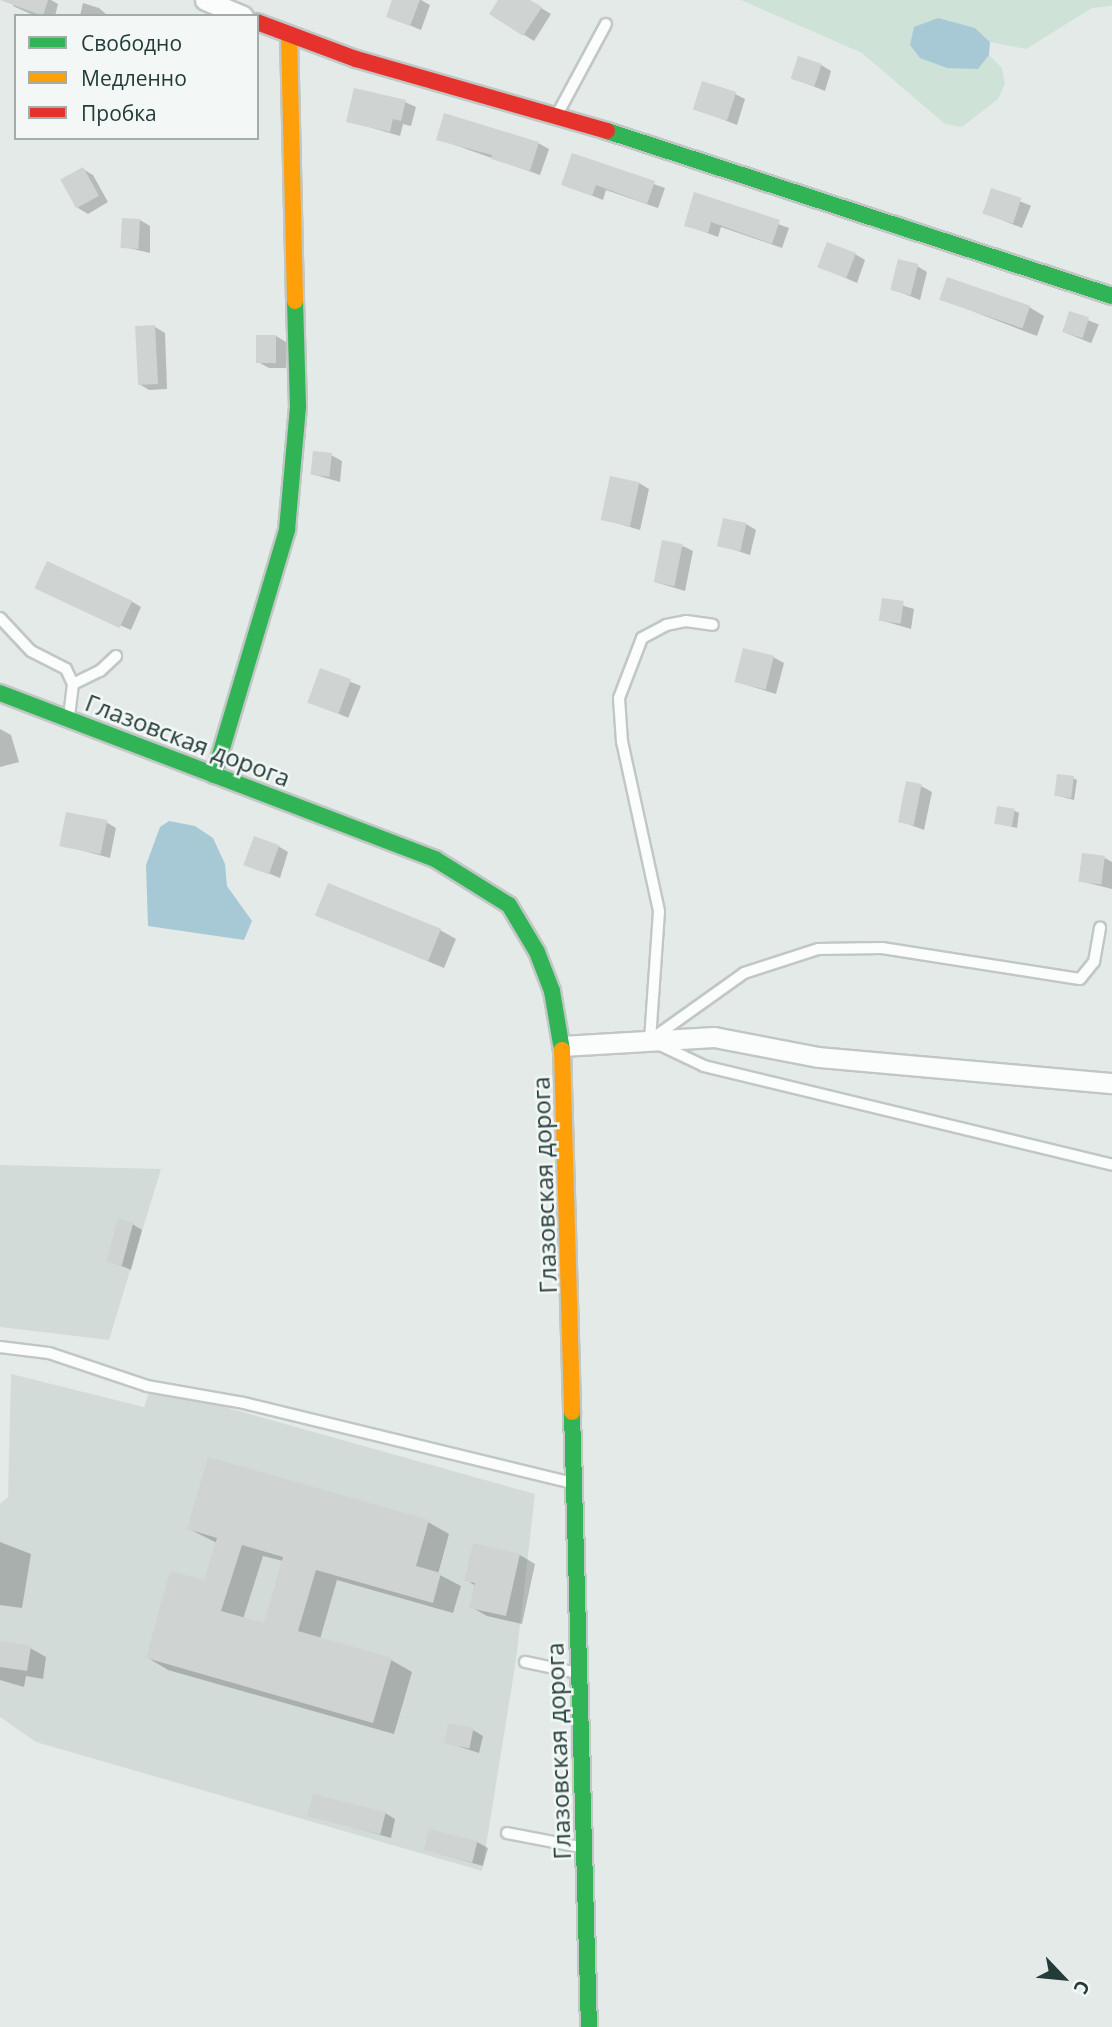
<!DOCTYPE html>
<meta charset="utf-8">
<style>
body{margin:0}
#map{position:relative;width:1112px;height:2027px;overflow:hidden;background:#e4eae8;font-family:"Open Sans",sans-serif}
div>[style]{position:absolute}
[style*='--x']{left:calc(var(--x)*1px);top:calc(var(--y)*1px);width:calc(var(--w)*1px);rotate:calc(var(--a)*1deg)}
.built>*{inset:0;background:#d3dbd8}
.green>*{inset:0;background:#cee2d7}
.water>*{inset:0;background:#a7c9d6}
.shadow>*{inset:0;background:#0003;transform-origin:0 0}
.building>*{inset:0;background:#cfd3d2;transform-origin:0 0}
.roads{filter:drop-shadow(2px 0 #c1c7c5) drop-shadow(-2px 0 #c1c7c5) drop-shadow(0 2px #c1c7c5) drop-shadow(0 -2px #c1c7c5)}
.lane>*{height:10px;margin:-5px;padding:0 5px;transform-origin:5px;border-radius:5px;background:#fbfcfc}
.street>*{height:19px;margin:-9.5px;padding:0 9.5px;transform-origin:9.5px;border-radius:9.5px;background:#fbfcfc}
.fast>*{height:16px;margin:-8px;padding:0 8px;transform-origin:8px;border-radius:8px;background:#30b455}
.slow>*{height:16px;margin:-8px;padding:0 8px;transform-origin:8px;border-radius:8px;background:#ff9f0a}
.jam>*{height:16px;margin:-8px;padding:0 8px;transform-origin:8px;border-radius:8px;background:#e5322d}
span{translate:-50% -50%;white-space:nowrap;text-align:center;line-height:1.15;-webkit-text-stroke:5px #f3f8f6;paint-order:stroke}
.street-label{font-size:24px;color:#233c39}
.legend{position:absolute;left:14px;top:14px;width:245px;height:126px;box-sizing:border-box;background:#f3f8f6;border:2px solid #a0adaa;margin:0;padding:9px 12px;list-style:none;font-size:21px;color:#233c39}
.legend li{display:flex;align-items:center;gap:14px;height:35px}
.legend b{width:35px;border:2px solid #a0adaa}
.north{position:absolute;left:1028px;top:1943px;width:70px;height:70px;-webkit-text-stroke:5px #f3f8f6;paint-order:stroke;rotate:116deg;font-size:19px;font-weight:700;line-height:28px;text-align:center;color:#233c39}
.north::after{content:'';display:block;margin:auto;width:24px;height:32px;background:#233c39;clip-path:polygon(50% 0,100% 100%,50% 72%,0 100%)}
</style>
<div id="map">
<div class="built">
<div style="clip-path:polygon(0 1165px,161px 1169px,109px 1340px,0 1327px)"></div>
<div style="clip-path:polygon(11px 1374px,144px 1407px,149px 1392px,196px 1399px,535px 1494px,516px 1660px,482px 1871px,36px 1742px,0 1717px,0 1504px,8px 1497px)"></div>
</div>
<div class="green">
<div style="clip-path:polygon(741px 0,1112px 0,1112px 6px,1092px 8px,1026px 49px,990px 42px,975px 28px,978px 69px,989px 55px,1002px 68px,1005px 84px,998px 99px,962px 127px,945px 124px,862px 53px)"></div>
</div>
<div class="water">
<div style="clip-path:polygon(938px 18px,975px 28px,990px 42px,989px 55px,978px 69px,947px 68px,920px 58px,910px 45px,914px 27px)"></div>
<div style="clip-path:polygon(169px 821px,195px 826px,213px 838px,225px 864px,227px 886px,252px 921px,244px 940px,148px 926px,146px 865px,160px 827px)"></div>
</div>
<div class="shadow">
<div style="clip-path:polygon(14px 0,51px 0,58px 4px,55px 16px,35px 16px,13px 6px)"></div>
<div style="clip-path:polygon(394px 0,421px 0,430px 5px,421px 30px,388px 16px)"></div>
<div style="clip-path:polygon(500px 0,528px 0,551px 14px,534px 41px,491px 14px)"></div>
<div style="clip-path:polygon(83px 3px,99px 8px,108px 16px,80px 16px)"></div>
<div style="clip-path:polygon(821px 65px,831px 71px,825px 91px,793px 78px)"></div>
<div style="clip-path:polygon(735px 94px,745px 99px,737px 125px,694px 108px)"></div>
<div style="clip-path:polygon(405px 102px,416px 107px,411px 126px,403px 124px,400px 136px,348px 121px)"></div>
<div style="clip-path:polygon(438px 139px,538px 143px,549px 149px,540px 175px)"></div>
<div style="clip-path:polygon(573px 156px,665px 188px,658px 208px,606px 190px,603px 200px,563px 184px)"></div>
<div style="clip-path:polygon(83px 169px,93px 175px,108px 202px,88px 214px,78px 208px)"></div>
<div style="left:992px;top:190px;width:42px;height:24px;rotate:22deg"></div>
<div style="clip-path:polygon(695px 194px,789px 228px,782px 248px,721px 227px,718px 237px,686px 225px)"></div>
<div style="clip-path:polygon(140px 220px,150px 226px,150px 253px,124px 247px)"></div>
<div style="clip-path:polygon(855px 254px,865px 260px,857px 283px,820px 267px)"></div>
<div style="clip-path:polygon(917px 266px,927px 272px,920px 300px,892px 289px)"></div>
<div style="clip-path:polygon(941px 299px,1029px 307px,1044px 316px,1037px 336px)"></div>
<div style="left:1070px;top:313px;width:31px;height:20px;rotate:22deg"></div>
<div style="clip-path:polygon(155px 327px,165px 333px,167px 389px,149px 390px,139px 384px)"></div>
<div style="clip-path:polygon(276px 336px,286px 342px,286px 368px,269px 368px,258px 362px)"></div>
<div style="clip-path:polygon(331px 455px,342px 461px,340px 482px,312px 474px)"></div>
<div style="clip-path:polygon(639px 483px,649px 489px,640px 530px,603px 519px)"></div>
<div style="clip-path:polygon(746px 524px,756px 530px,750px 555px,719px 545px)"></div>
<div style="clip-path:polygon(683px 546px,693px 551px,685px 591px,655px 582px)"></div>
<div style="clip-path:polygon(47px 593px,131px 601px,141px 607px,131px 630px)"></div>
<div style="clip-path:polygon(884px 600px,914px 609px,911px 629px,880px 620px)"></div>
<div style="clip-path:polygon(773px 657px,784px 663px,776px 694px,737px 682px)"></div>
<div style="left:321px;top:670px;width:43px;height:34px;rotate:22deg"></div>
<div style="clip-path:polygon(0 729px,11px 735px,19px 762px,0 767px)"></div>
<div style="clip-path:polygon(1073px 778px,1077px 780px,1074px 800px,1055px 795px)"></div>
<div style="clip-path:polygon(921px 786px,932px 792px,924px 830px,900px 821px)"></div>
<div style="clip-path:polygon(1015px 811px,1019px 813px,1017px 828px,996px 823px)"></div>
<div style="clip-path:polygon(106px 822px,116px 828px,110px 858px,62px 845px)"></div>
<div style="clip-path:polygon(278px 846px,288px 852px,280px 878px,246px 864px)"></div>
<div style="clip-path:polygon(1105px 858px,1112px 862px,1112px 889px,1080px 881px)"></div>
<div style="clip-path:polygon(317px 915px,440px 930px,456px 939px,444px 968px)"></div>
<div style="clip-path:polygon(132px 1224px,142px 1230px,131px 1270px,108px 1260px)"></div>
<div style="clip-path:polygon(evenodd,428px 1522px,449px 1534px,438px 1574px,461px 1586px,453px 1613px,337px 1580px,320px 1639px,391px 1660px,412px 1672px,394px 1734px,168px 1670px,148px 1658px,205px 1583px,217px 1543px,189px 1529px,428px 1522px,263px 1556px,283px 1561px,265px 1626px,243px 1619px,263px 1556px)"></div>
<div style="clip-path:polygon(0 1542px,31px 1554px,22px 1608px,0 1605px)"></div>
<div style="clip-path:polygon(520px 1555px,535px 1564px,522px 1624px,487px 1616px,471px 1607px,476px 1586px,466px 1580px)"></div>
<div style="clip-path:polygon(0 1643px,30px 1648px,46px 1657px,43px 1679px,26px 1676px,24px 1687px,0 1680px)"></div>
<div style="clip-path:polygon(473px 1730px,483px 1736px,479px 1753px,445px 1742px)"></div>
<div style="clip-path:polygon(385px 1813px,395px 1819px,391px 1838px,310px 1815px)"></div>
<div style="clip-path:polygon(477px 1842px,488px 1848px,483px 1866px,426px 1850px)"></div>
</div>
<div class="building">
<div style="clip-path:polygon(0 0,48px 0,43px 16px)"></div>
<div style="clip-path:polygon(392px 0,420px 0,410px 26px,386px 17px)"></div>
<div style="clip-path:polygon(498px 0,530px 0,542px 7px,523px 36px,489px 14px)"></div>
<div style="left:798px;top:56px;width:25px;height:24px;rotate:18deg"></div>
<div style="left:702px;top:81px;width:36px;height:30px;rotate:18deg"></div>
<div style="clip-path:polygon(354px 88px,406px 100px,401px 121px,393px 119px,390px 132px,346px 122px)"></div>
<div style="clip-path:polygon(444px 113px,539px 142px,530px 171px,491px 159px,492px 155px,436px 140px)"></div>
<div style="clip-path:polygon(572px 153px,655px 181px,647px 204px,596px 185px,592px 196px,561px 185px)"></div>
<div style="left:83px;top:167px;width:33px;height:26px;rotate:61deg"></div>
<div style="left:991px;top:188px;width:32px;height:27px;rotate:18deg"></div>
<div style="clip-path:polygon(694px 192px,780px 220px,772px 244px,711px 222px,708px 233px,684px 226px)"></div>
<div style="left:122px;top:218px;width:18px;height:30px;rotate:3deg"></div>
<div style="left:827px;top:242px;width:31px;height:27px;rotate:21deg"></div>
<div style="left:898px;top:259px;width:21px;height:32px;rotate:14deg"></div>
<div style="left:947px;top:277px;width:88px;height:24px;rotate:19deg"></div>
<div style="left:1069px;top:311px;width:21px;height:22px;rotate:17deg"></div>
<div style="left:155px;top:325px;width:59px;height:20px;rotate:87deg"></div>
<div style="left:256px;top:335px;width:20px;height:28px"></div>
<div style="left:313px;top:451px;width:19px;height:24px;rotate:6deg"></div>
<div style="left:610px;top:476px;width:30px;height:45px;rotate:12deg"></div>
<div style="left:723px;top:518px;width:24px;height:29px;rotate:12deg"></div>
<div style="left:662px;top:540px;width:21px;height:43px;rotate:11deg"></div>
<div style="left:47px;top:561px;width:94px;height:30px;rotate:25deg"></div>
<div style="left:882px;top:598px;width:22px;height:23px;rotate:8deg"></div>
<div style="left:743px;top:648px;width:32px;height:35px;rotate:14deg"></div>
<div style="left:320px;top:668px;width:33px;height:37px;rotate:20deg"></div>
<div style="left:1057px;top:774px;width:17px;height:22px;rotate:7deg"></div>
<div style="left:906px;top:781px;width:16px;height:42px;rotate:11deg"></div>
<div style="left:997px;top:806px;width:18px;height:18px;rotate:9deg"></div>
<div style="left:66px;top:812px;width:42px;height:35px;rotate:11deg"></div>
<div style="left:254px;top:836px;width:27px;height:31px;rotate:20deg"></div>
<div style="left:1082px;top:853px;width:23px;height:29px;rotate:7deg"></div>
<div style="left:328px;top:883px;width:122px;height:35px;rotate:22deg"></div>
<div style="left:118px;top:1218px;width:16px;height:45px;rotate:15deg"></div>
<div style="clip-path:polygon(evenodd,208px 1457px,429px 1520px,416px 1566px,441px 1573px,433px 1603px,316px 1570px,298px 1631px,392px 1658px,373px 1723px,146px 1658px,170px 1571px,204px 1580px,217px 1538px,187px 1529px,208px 1457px,242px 1545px,283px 1557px,264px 1623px,221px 1611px,242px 1545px)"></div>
<div style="clip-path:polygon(473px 1543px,520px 1554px,506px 1616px,469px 1608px,475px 1583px,464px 1581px)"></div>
<div style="clip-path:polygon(0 1641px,31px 1646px,27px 1671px,0 1667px)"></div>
<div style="left:448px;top:1723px;width:26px;height:21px;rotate:11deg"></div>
<div style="left:313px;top:1794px;width:75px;height:23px;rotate:14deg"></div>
<div style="left:429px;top:1829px;width:50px;height:22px;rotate:14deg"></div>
</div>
<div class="roads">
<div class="lane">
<div style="--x:558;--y:113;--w:101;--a:-61.7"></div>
<div style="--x:0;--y:618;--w:45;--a:46.8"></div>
<div style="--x:31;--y:651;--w:39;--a:27"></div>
<div style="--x:66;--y:669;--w:17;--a:65"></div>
<div style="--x:73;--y:684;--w:32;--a:97"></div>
<div style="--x:73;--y:684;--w:30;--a:-26"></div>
<div style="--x:100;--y:671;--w:22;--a:-43"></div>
<div style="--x:653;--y:1038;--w:112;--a:-35.5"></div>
<div style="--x:744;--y:973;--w:78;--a:-18"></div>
<div style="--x:818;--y:949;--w:64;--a:-0.9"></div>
<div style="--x:882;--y:948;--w:200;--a:8.9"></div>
<div style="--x:1080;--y:979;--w:22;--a:-51"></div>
<div style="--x:1094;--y:962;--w:35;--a:-80"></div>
<div style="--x:650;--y:1040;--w:129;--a:-86"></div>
<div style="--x:659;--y:911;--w:173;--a:-102.3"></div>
<div style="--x:622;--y:742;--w:44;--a:-93.9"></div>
<div style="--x:619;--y:698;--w:64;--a:-69"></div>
<div style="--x:642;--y:638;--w:27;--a:-28"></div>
<div style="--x:666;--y:625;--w:20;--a:-11"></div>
<div style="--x:686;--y:621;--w:27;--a:8"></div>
<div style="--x:660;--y:1045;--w:49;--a:25.5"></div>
<div style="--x:704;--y:1066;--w:420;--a:13.6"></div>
<div style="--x:0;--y:1347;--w:49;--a:7"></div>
<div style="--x:49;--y:1353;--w:103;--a:18.6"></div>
<div style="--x:147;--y:1386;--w:98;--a:9.9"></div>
<div style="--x:244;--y:1403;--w:339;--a:13.7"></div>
<div style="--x:525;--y:1662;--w:53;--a:11.9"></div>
<div style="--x:507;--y:1833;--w:74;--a:10.9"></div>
</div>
<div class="street">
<div style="--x:205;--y:0;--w:41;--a:22.8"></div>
<div style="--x:562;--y:1046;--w:152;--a:-3.4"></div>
<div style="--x:714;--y:1037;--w:106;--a:10.9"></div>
<div style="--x:818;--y:1057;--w:295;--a:5.1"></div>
</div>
<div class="fast">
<div style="--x:607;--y:131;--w:531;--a:18.09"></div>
<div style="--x:0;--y:693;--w:466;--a:20.9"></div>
<div style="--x:435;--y:859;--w:87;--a:31.9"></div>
<div style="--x:509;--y:905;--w:55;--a:59.2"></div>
<div style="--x:537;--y:952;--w:42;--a:69"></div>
<div style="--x:552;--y:991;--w:60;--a:80.4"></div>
<div style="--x:214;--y:775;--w:256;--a:-73.4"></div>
<div style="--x:287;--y:530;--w:123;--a:-84.9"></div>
<div style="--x:298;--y:407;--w:106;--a:-91.6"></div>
<div style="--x:572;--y:1412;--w:615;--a:88.42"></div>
</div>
<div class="slow">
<div style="--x:289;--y:35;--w:266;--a:88.7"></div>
<div style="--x:562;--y:1050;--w:362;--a:88.4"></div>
</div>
<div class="jam">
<div style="--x:257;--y:22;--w:106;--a:20.5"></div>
<div style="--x:356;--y:59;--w:261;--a:16"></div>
</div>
</div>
<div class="street-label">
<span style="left:188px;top:740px;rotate:21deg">Глазовская дорога</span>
<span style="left:544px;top:1185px;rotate:-92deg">Глазовская дорога</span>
<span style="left:558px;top:1751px;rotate:-92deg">Глазовская дорога</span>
</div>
<ul class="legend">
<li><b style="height:9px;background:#30b455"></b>Свободно</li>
<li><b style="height:9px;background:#ff9f0a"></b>Медленно</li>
<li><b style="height:9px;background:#e5322d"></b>Пробка</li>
</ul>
<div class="north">С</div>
</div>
